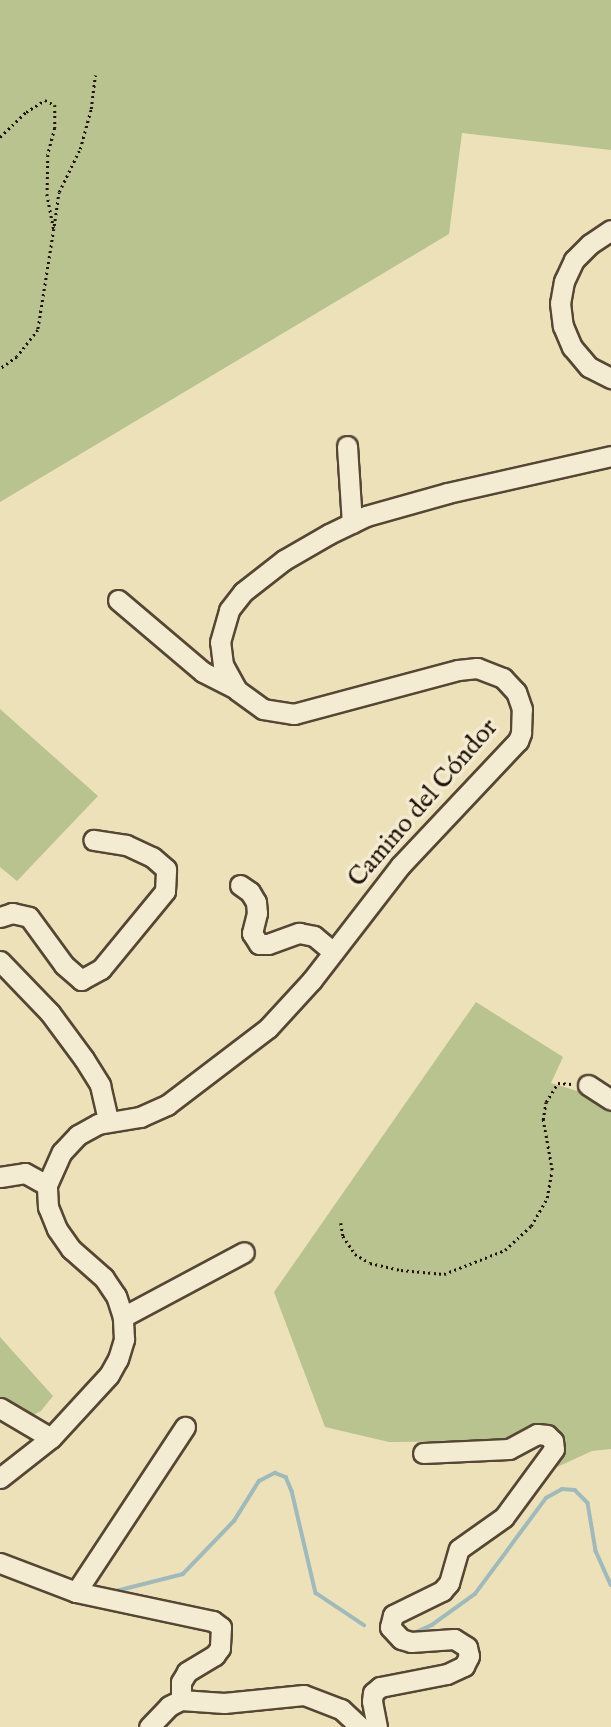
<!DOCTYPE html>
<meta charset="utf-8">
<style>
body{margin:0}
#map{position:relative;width:611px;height:1727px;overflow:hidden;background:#ede1ba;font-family:"IM FELL English",serif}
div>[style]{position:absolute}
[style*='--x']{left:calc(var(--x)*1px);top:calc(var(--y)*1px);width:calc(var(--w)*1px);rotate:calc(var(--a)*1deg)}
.green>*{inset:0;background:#b8c390}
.stream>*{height:3.5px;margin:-1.75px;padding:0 1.75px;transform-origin:1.75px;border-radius:1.75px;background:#a0babc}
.path>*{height:2.5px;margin-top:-1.25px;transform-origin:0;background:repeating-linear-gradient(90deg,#231207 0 2px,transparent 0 5.5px)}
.roads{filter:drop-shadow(2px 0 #564634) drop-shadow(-2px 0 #564634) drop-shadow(0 2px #564634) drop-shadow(0 -2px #564634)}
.minor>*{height:19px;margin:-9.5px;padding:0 9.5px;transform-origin:9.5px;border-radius:9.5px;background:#f3ecd2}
span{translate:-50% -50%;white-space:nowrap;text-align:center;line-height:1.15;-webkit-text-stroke:7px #f3ecd2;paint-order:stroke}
.street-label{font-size:26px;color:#231207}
</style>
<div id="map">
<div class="green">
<div style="clip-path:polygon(0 0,611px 0,611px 150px,462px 133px,449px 234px,0 502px)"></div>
<div style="clip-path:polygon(0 709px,98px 796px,17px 881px,0 867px)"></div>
<div style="clip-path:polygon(476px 1002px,563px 1057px,551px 1083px,600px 1098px,611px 1107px,611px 1449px,592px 1451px,555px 1468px,561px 1437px,548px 1427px,516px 1433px,500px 1441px,389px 1442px,325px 1427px,274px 1292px)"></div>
<div style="clip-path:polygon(0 1337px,53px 1396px,41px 1411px,29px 1417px,0 1404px)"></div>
</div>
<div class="stream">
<div style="--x:49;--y:1571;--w:18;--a:22"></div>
<div style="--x:116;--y:1591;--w:69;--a:-14.2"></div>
<div style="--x:183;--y:1574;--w:74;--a:-46.1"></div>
<div style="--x:234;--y:1521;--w:47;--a:-58"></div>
<div style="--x:259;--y:1481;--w:18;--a:-27"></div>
<div style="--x:275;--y:1473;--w:12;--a:20"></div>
<div style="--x:286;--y:1477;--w:15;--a:67"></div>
<div style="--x:292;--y:1491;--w:105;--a:76.8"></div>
<div style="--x:316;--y:1593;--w:58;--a:33.7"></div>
<div style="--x:414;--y:1633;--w:20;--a:-24"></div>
<div style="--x:432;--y:1625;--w:53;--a:-35.8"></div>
<div style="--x:475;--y:1594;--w:119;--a:-53.5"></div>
<div style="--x:546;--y:1498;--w:18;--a:-29"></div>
<div style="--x:562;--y:1489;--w:13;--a:4"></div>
<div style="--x:575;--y:1490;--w:18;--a:45"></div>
<div style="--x:588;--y:1503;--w:49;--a:80.5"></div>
<div style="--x:596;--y:1551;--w:37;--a:66"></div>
</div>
<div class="path">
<div style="--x:0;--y:137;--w:36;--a:-44"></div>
<div style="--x:26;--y:112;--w:22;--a:-32"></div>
<div style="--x:45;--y:100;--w:11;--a:27"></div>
<div style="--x:55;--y:105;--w:23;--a:90"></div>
<div style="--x:55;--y:128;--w:28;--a:105"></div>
<div style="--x:48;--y:155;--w:39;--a:91"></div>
<div style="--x:47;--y:194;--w:36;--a:79"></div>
<div style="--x:54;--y:229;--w:102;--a:99"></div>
<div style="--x:38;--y:330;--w:34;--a:128"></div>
<div style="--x:17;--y:357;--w:21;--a:145"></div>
<div style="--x:54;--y:226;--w:34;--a:-82"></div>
<div style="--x:59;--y:192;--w:48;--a:-64"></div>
<div style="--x:80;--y:149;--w:41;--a:-74.6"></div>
<div style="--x:91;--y:109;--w:34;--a:-83"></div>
<div style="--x:341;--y:1223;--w:13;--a:81"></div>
<div style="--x:343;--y:1236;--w:22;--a:56"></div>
<div style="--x:355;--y:1254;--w:17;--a:31"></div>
<div style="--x:370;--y:1263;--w:32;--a:13"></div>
<div style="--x:401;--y:1270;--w:43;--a:5.3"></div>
<div style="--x:444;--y:1274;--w:66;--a:-21.5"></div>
<div style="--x:505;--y:1250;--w:35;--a:-43"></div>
<div style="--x:531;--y:1226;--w:32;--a:-60"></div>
<div style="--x:547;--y:1198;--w:28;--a:-80"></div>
<div style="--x:552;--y:1170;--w:51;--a:-100.2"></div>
<div style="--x:543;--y:1120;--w:18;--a:-81"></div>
<div style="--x:546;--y:1102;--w:22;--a:-58"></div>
<div style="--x:558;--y:1083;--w:14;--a:4"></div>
</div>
<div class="roads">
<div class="minor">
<div style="--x:611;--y:230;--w:25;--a:146"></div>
<div style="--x:590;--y:244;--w:23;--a:135"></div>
<div style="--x:574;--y:260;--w:23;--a:115"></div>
<div style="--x:564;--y:281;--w:22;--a:100"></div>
<div style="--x:560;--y:303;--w:23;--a:83"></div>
<div style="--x:563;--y:326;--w:23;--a:67"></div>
<div style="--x:572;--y:347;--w:26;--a:50"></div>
<div style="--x:589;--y:367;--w:25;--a:27"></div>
<div style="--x:347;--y:446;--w:77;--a:86.3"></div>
<div style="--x:118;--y:600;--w:111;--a:40.3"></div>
<div style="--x:203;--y:672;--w:37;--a:27"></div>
<div style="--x:240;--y:885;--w:12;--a:35"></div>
<div style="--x:250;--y:892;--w:12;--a:59"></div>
<div style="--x:256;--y:902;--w:11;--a:85"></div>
<div style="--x:257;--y:913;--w:21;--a:104"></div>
<div style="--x:252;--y:933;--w:13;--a:58"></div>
<div style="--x:259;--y:944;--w:9;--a:0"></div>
<div style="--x:268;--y:944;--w:33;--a:-20"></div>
<div style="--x:299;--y:933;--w:15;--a:11"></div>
<div style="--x:314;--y:936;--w:25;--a:40"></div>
<div style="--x:0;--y:917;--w:13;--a:-18"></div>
<div style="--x:12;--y:913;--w:17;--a:13"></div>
<div style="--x:29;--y:917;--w:59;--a:53.9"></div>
<div style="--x:64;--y:965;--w:23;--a:41"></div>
<div style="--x:81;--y:980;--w:23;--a:-29"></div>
<div style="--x:101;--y:969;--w:101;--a:-50.6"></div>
<div style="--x:165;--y:891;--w:22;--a:-87"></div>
<div style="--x:166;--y:869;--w:18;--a:-139"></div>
<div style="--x:152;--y:857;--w:29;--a:-155"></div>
<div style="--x:126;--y:845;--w:33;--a:-171"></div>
<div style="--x:0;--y:961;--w:72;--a:46.1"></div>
<div style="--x:50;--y:1013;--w:57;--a:53.5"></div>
<div style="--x:84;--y:1059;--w:31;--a:58"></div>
<div style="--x:100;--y:1085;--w:37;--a:77"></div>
<div style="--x:588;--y:1085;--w:27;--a:33"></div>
<div style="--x:0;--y:1177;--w:25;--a:-9"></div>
<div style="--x:25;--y:1173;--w:25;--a:29"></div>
<div style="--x:123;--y:1317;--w:137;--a:-28.2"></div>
<div style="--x:0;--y:1408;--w:59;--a:30.5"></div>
<div style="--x:0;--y:1478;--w:65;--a:-38.1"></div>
<div style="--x:51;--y:1438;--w:86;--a:-47.4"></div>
<div style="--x:109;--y:1375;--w:18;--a:-61"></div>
<div style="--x:118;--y:1359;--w:21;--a:-73"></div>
<div style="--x:124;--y:1339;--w:22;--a:-93"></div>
<div style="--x:123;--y:1317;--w:22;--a:-108"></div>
<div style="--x:116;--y:1296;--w:22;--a:-124"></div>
<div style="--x:104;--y:1278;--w:44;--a:-138.7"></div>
<div style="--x:71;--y:1249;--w:24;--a:-125"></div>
<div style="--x:57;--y:1229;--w:24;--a:-112"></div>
<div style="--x:48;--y:1207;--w:22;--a:-93"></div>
<div style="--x:47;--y:1185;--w:36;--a:-66"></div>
<div style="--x:62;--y:1152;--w:23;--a:-47"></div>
<div style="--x:78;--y:1135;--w:23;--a:-29"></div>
<div style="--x:98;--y:1124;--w:43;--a:-9.5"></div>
<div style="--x:140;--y:1117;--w:30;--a:-24"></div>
<div style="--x:167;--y:1105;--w:127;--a:-37.3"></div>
<div style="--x:268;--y:1028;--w:65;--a:-47.5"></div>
<div style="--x:312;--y:980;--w:144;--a:-52.3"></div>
<div style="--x:400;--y:866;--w:172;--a:-46.7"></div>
<div style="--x:518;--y:741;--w:9;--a:-69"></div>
<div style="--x:521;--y:733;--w:24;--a:-88"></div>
<div style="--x:522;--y:709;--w:18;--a:-109"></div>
<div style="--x:516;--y:692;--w:19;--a:-133"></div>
<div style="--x:503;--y:678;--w:28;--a:-159"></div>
<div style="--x:477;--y:668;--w:19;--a:174"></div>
<div style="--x:458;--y:670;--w:170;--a:165"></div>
<div style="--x:294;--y:714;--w:31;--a:-171"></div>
<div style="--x:263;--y:709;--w:32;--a:-144"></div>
<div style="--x:237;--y:690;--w:29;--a:-119"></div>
<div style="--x:223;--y:665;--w:23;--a:-97"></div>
<div style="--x:220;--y:642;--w:33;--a:-74"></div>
<div style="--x:229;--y:610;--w:23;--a:-52"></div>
<div style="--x:243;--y:592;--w:52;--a:-38"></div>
<div style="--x:284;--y:560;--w:52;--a:-30"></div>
<div style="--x:329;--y:534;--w:41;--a:-25.9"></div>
<div style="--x:366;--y:516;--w:85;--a:-15.7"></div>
<div style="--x:448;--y:493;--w:167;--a:-12.8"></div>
<div style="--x:0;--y:1563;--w:81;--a:20.9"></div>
<div style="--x:76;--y:1592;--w:140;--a:12"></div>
<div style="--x:213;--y:1621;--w:10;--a:37"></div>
<div style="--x:221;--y:1627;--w:21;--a:93"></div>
<div style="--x:220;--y:1648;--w:9;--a:126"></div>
<div style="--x:215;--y:1655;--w:33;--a:149"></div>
<div style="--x:187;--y:1672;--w:12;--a:121"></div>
<div style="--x:181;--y:1682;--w:18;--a:90"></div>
<div style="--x:76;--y:1592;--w:198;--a:-56.6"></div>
<div style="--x:149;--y:1727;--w:29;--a:-46"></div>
<div style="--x:169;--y:1706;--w:13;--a:-27"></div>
<div style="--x:181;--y:1700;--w:43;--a:4"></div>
<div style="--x:224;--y:1703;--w:80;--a:-5.7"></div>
<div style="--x:304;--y:1695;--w:40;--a:21"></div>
<div style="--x:341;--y:1709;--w:26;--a:43"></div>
<div style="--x:377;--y:1727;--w:26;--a:-101"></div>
<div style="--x:372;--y:1701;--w:8;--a:-83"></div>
<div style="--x:373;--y:1693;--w:9;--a:-41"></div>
<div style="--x:380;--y:1687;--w:68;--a:-11"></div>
<div style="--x:447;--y:1674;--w:19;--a:-25"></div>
<div style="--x:464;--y:1666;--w:11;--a:-63"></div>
<div style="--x:469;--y:1656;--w:9;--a:-103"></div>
<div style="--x:467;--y:1647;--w:15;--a:-148"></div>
<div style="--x:454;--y:1639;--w:43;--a:176"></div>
<div style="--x:411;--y:1642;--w:10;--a:-163"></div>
<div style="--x:401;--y:1639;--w:16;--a:-133"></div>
<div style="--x:390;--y:1627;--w:12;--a:-76"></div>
<div style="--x:393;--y:1615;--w:55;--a:-26.1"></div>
<div style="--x:442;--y:1591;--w:11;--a:-49"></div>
<div style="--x:449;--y:1583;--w:35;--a:-74"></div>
<div style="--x:459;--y:1549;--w:55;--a:-35.4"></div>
<div style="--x:504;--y:1517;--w:84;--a:-53.7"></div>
<div style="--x:554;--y:1449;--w:8;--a:-97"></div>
<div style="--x:553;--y:1441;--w:8;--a:-135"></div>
<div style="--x:547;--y:1435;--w:10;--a:-174"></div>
<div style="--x:537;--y:1434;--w:32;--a:152"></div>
<div style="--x:509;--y:1449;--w:86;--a:177.3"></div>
</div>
</div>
<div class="street-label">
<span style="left:423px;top:803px;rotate:-49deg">Camino del Cóndor</span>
</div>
</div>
